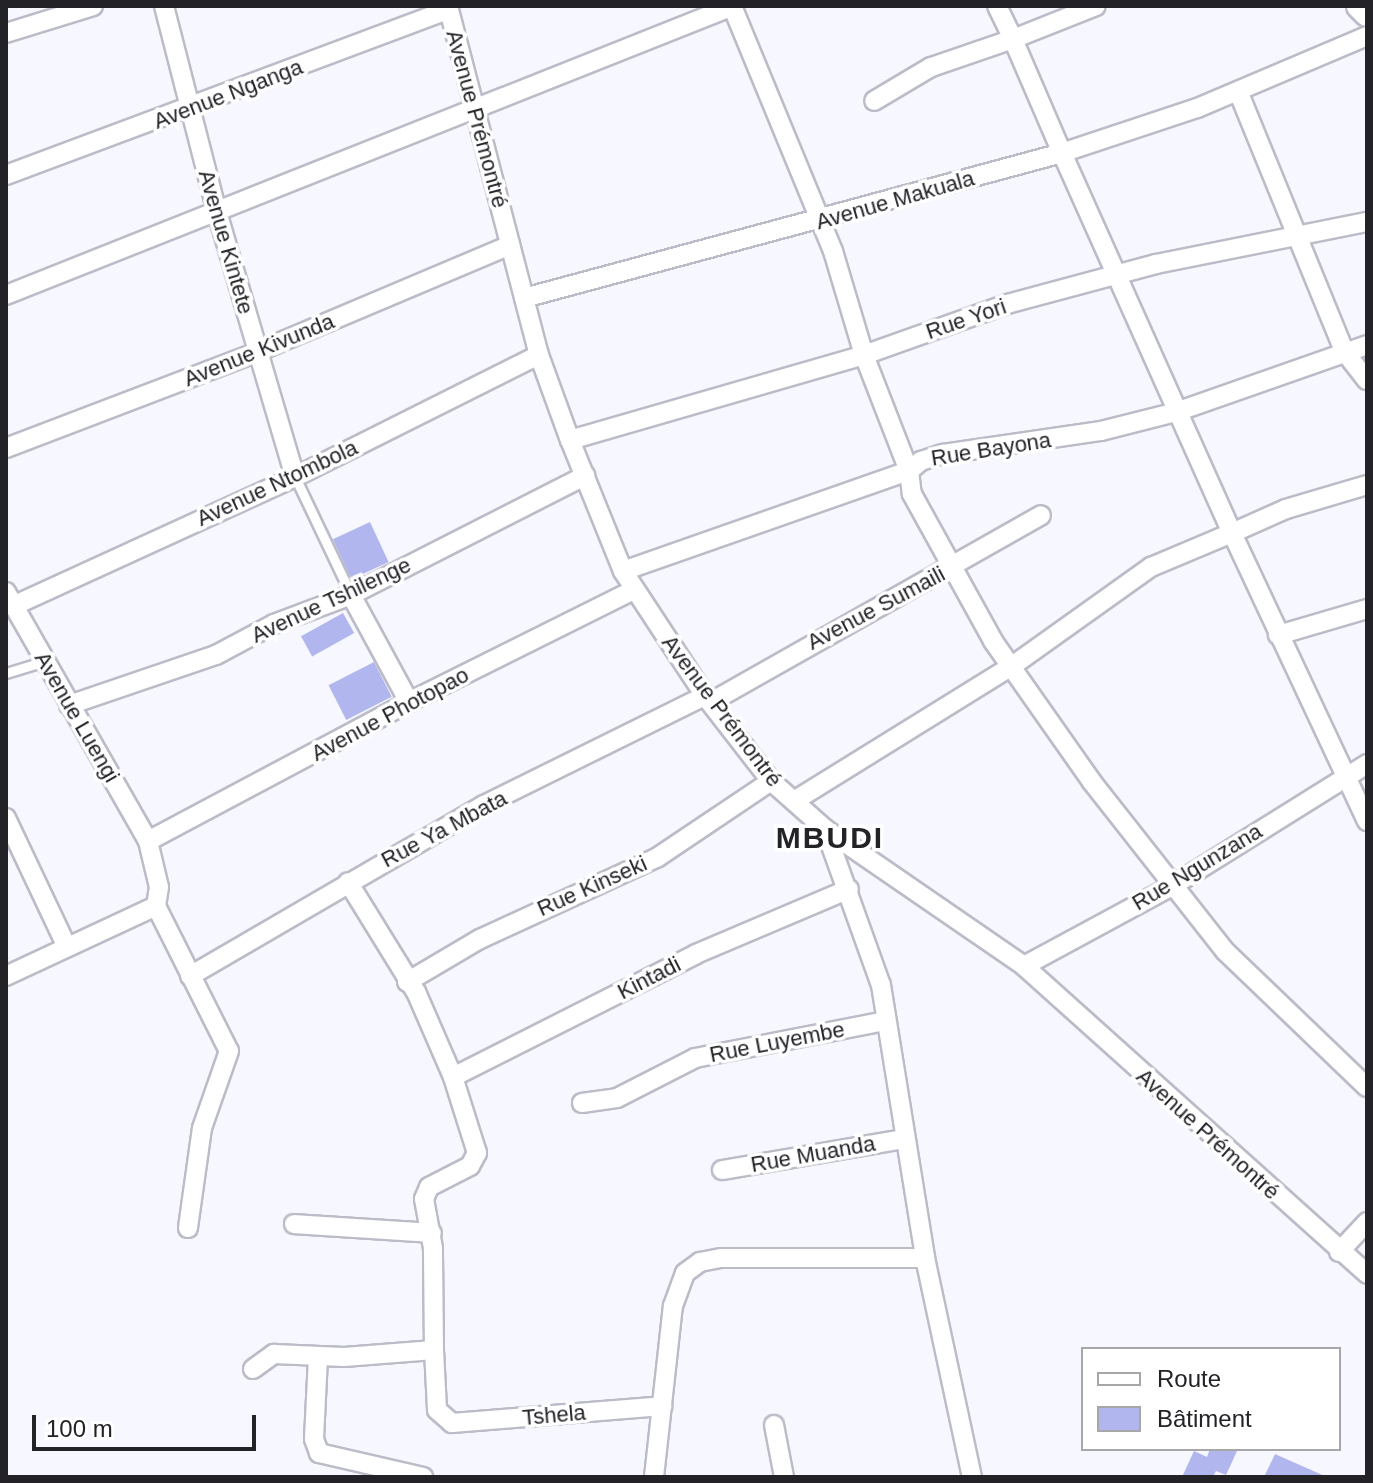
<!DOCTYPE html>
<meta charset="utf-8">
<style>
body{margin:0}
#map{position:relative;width:1373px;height:1483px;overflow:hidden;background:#f6f7ff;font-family:Helvetica,sans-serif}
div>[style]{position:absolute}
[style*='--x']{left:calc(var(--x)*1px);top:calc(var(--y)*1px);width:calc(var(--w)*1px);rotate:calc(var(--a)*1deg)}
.building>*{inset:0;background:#b1b7ee;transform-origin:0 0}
.roads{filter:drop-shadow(2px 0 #bbbcc8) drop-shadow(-2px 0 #bbbcc8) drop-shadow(0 2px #bbbcc8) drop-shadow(0 -2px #bbbcc8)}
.lane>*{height:9px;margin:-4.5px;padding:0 4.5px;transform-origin:4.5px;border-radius:4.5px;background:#fff}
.street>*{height:18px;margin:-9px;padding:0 9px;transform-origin:9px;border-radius:9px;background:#fff}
.secondary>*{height:24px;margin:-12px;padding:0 12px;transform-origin:12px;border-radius:12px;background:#fff}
span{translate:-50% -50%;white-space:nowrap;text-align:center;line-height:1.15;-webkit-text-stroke:7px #fff;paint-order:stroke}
.street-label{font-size:22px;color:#222227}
.district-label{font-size:30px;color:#222227;font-weight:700;letter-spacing:2px}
.frame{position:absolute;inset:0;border:8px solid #222227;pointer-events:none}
.legend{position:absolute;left:1081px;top:1347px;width:260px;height:104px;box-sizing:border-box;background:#fff;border:2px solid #a7a7a9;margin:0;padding:10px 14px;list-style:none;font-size:24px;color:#222227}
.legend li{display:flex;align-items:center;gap:16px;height:40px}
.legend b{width:40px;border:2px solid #a7a7a9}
.scale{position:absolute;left:32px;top:1415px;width:224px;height:36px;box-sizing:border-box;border:4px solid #222227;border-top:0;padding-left:10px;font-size:24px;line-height:28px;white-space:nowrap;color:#222227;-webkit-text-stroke:6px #fff;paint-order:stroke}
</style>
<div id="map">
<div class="building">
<div style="left:370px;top:522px;width:44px;height:41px;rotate:65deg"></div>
<div style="left:343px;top:613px;width:23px;height:48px;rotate:61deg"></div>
<div style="left:374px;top:662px;width:39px;height:51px;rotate:63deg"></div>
<div style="clip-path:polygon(1210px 1449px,1238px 1449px,1226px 1475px,1216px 1471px,1213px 1477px,1182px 1477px,1194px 1451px,1207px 1457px)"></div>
<div style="clip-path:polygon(1275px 1454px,1327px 1477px,1264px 1477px)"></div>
</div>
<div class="roads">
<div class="lane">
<div style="--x:295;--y:477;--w:131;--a:64.6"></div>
<div style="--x:6;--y:673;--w:41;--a:-17.1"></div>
</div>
<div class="street">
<div style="--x:164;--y:6;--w:213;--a:75.6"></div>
<div style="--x:217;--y:212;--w:276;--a:73.6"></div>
<div style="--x:448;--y:6;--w:361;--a:75.4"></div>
<div style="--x:539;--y:355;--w:90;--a:70"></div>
<div style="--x:570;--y:440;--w:141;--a:68"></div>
<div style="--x:623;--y:571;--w:149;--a:56.7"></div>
<div style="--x:705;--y:696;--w:108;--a:52.2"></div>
<div style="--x:771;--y:781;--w:72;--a:41.6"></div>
<div style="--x:825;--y:829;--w:242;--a:34.5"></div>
<div style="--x:1024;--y:966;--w:461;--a:41.9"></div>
<div style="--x:732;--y:6;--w:265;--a:67.6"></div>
<div style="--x:833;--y:251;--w:109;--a:73.4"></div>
<div style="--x:864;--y:355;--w:124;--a:68.8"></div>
<div style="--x:909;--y:471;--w:23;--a:83"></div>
<div style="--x:912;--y:494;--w:168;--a:61.1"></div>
<div style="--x:993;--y:641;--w:172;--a:54.9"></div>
<div style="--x:1092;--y:782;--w:216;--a:51.8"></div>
<div style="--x:1226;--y:952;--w:195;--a:43.8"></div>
<div style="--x:997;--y:6;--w:37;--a:64"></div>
<div style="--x:1013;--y:39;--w:89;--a:-21.7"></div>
<div style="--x:6;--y:33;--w:91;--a:-17.2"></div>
<div style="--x:1367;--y:36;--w:185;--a:157"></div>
<div style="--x:1197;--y:108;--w:142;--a:161.6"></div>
<div style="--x:1062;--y:153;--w:416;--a:65.9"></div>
<div style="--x:1232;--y:533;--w:59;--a:-24"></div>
<div style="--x:1286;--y:509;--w:84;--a:-16.5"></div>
<div style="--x:1238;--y:91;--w:281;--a:67.8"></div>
<div style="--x:1344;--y:351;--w:37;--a:52"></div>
<div style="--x:6;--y:175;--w:473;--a:-20.5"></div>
<div style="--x:6;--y:295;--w:782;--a:-21.68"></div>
<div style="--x:524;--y:298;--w:557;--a:-15.08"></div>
<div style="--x:1062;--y:153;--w:124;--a:-113.3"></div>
<div style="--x:1013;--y:39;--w:87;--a:161.1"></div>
<div style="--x:931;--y:67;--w:66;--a:149.2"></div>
<div style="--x:570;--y:440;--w:306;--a:-16.1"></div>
<div style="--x:864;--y:355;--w:152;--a:-19.6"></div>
<div style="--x:1007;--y:304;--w:154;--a:-15"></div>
<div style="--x:1156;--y:264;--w:215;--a:-11.3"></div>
<div style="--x:6;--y:448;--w:269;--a:-20.9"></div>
<div style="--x:257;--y:352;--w:275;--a:-22.9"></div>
<div style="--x:623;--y:571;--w:303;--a:-19.3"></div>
<div style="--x:909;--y:471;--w:16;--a:-40"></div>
<div style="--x:921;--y:461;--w:23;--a:-18"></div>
<div style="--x:943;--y:454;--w:160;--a:-8.3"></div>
<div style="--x:1101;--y:431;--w:77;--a:-14.2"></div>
<div style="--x:1176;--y:412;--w:202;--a:-19.3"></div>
<div style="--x:6;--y:592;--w:287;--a:60.3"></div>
<div style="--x:148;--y:841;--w:47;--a:76.6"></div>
<div style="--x:159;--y:887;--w:19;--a:99"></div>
<div style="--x:156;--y:906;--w:166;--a:155"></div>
<div style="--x:351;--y:595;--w:122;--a:61.5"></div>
<div style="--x:13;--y:606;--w:310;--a:-24.6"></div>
<div style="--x:295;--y:477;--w:273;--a:-26.6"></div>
<div style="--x:1278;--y:635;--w:93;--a:-16.3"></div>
<div style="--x:711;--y:702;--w:379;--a:-29.5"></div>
<div style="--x:69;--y:705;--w:155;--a:-18.8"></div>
<div style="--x:216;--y:655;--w:66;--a:-28.1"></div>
<div style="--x:274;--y:624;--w:82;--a:-20.6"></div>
<div style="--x:351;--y:595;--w:263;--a:-27"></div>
<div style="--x:794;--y:801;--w:256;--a:-31.8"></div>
<div style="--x:1012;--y:666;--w:171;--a:-35.5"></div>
<div style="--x:1151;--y:567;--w:88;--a:-22.8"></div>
<div style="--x:1232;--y:533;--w:318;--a:64.9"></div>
<div style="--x:6;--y:818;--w:140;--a:64.7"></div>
<div style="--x:825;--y:829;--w:166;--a:70.3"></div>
<div style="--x:881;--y:985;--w:277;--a:80.8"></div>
<div style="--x:925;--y:1258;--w:224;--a:77.9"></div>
<div style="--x:148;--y:841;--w:296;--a:-28"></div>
<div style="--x:409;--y:702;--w:251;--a:-26.5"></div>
<div style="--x:156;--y:906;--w:162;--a:63.3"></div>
<div style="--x:229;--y:1051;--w:82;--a:109.3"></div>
<div style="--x:202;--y:1128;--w:101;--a:98"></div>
<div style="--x:1024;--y:966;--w:168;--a:-28.4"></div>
<div style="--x:1172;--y:886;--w:230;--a:-32"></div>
<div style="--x:190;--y:976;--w:340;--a:-30.2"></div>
<div style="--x:484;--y:805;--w:246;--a:-26.3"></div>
<div style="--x:407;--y:982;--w:85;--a:-30.5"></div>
<div style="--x:480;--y:939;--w:196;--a:-24.7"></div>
<div style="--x:658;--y:857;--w:136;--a:-33.9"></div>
<div style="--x:453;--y:1077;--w:272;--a:-26.8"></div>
<div style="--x:696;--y:954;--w:166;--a:-23"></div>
<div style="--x:582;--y:1103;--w:35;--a:-8"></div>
<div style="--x:617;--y:1098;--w:88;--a:-27.1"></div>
<div style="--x:695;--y:1058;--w:194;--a:-11"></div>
<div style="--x:722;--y:1170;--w:185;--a:-9.7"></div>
<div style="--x:294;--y:1224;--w:138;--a:3.7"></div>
<div style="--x:1339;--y:1252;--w:41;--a:-47"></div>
<div style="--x:434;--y:1350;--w:60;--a:87.1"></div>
<div style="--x:437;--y:1410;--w:20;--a:41"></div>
<div style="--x:452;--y:1423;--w:211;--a:-4.6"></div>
<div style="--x:318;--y:1357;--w:82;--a:92.8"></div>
<div style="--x:314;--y:1439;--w:15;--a:70"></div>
<div style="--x:319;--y:1453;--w:107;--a:13"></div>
<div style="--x:253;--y:1369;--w:26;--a:-36"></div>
<div style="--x:274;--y:1354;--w:70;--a:2.5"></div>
<div style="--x:344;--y:1357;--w:90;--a:-4.4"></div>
<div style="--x:434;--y:1350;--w:102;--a:-90.6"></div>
<div style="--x:433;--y:1248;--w:50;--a:-100.4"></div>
<div style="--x:424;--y:1199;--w:13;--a:-67"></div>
<div style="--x:429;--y:1187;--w:46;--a:-27.1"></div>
<div style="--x:470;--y:1166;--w:15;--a:-62"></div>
<div style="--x:477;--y:1153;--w:80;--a:-107.5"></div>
<div style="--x:453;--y:1077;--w:93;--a:-113.5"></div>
<div style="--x:416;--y:992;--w:129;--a:-121.7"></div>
<div style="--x:774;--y:1425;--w:53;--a:79.1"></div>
<div style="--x:654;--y:1477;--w:172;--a:-83.7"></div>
<div style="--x:673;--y:1306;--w:35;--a:-70"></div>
<div style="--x:685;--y:1273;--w:19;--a:-36"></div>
<div style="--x:700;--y:1262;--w:21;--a:-11"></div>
<div style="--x:721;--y:1258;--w:204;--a:0"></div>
</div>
<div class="secondary">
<div style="--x:1359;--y:6;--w:11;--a:45"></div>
</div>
</div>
<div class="street-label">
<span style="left:228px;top:94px;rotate:-21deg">Avenue Nganga</span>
<span style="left:477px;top:119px;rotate:75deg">Avenue Prémontré</span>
<span style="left:895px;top:200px;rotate:-16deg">Avenue Makuala</span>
<span style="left:226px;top:242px;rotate:74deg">Avenue Kintete</span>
<span style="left:966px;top:319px;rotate:-19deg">Rue Yori</span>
<span style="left:259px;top:350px;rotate:-22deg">Avenue Kivunda</span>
<span style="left:991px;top:449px;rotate:-9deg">Rue Bayona</span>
<span style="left:277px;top:483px;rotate:-25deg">Avenue Ntombola</span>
<span style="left:331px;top:600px;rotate:-25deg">Avenue Tshilenge</span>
<span style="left:876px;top:608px;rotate:-28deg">Avenue Sumaili</span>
<span style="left:722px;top:711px;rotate:53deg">Avenue Prémontré</span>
<span style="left:390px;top:714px;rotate:-28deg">Avenue Photopao</span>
<span style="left:77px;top:717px;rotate:60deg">Avenue Luengi</span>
<span style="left:444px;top:829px;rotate:-28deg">Rue Ya Mbata</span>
<span style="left:1197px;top:867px;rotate:-31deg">Rue Ngunzana</span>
<span style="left:592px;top:886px;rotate:-24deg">Rue Kinseki</span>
<span style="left:649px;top:978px;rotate:-27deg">Kintadi</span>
<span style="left:777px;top:1042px;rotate:-11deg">Rue Luyembe</span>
<span style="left:1208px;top:1134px;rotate:42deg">Avenue Prémontré</span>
<span style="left:813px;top:1154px;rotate:-10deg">Rue Muanda</span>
<span style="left:554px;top:1415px;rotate:-5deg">Tshela</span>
</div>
<div class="district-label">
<span style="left:830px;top:838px">MBUDI</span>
</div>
<div class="frame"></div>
<ul class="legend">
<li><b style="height:10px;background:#fff"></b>Route</li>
<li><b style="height:22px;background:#b1b7ee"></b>Bâtiment</li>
</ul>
<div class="scale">100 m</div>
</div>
